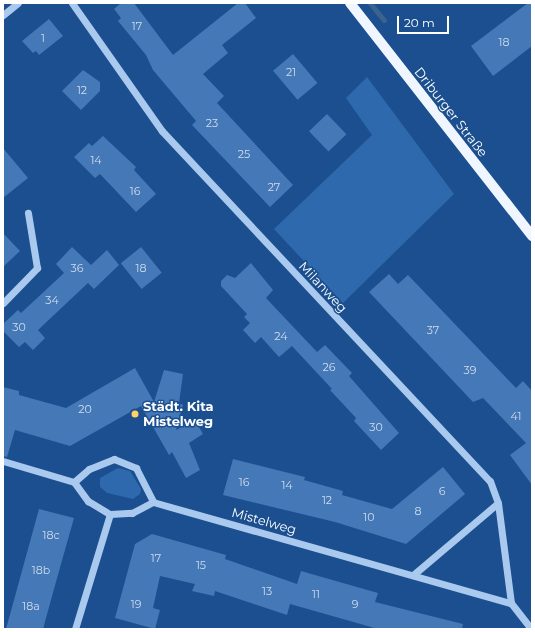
<!DOCTYPE html>
<meta charset="utf-8">
<style>
body{margin:0}
#map{position:relative;width:535px;height:632px;overflow:hidden;background:#1b4f8f;font-family:Montserrat,sans-serif}
div>[style]{position:absolute}
[style*='--x']{left:calc(var(--x)*1px);top:calc(var(--y)*1px);width:calc(var(--w)*1px);rotate:calc(var(--a)*1deg)}
.green>*{inset:0;background:#2e69ad}
.stream>*{height:5px;margin:-2.5px;padding:0 2.5px;transform-origin:2.5px;border-radius:2.5px;background:#3c6290}
.building>*{inset:0;background:#4478b7;transform-origin:0 0}
.minor>*{height:7px;margin:-3.5px;padding:0 3.5px;transform-origin:3.5px;border-radius:3.5px;background:#a9c9ee}
.major>*{height:10px;margin:-5px;padding:0 5px;transform-origin:5px;border-radius:5px;background:#f0f6ff}
.dots>*{width:11px;height:11px;translate:-50% -50%;box-sizing:border-box;border:2px solid #1b4f8f;border-radius:50%}
span{translate:-50% -50%;white-space:nowrap;text-align:center;line-height:1.15;-webkit-text-stroke:3px #1b4f8f;paint-order:stroke}
.number-label{font-size:11px;color:#d0dded}
.number-label span{-webkit-text-stroke-width:0}
.street-label{font-size:13px;color:#fff}
.poi-label{font-size:13px;color:#fff;font-weight:700}
.left{translate:0 -50%;text-align:left}
.frame{position:absolute;inset:0;border:4px solid #fff;pointer-events:none}
.scale{position:absolute;left:397px;top:16px;width:52px;height:18px;box-sizing:border-box;border:2px solid #fff;border-top:0;padding-left:5px;font-size:12px;line-height:14px;white-space:nowrap;color:#fff;-webkit-text-stroke:3px #1b4f8f;paint-order:stroke}
</style>
<div id="map">
<div class="green">
<div style="clip-path:polygon(367px 77px,454px 194px,343px 303px,274px 229px,372px 135px,346px 98px)"></div>
<div style="clip-path:polygon(118px 468px,130px 471px,141px 489px,140px 494px,133px 499px,107px 493px,100px 487px,100px 478px)"></div>
</div>
<div class="stream">
<div style="--x:370;--y:3;--w:22;--a:51"></div>
</div>
<div class="building">
<div style="clip-path:polygon(121px 3px,134px 3px,173px 55px,238px 3px,245px 3px,256px 18px,222px 45px,228px 53px,203px 74px,224px 96px,217px 103px,293px 185px,270px 207px,192px 125px,196px 121px,153px 70px,146px 55px,118px 21px,121px 18px,114px 9px)"></div>
<div style="clip-path:polygon(528px 3px,532px 3px,532px 46px,493px 76px,471px 46px)"></div>
<div style="clip-path:polygon(49px 19px,63px 36px,39px 55px,36px 51px,33px 53px,22px 41px)"></div>
<div style="left:293px;top:54px;width:38px;height:26px;rotate:50deg"></div>
<div style="clip-path:polygon(83px 70px,100px 82px,100px 91px,81px 110px,62px 91px)"></div>
<div style="left:327px;top:114px;width:28px;height:25px;rotate:46deg"></div>
<div style="clip-path:polygon(103px 136px,136px 167px,134px 170px,156px 194px,136px 212px,100px 174px,95px 178px,74px 157px,89px 143px,92px 146px)"></div>
<div style="clip-path:polygon(3px 148px,28px 178px,3px 198px)"></div>
<div style="clip-path:polygon(3px 233px,20px 251px,3px 267px)"></div>
<div style="clip-path:polygon(72px 247px,91px 265px,107px 250px,119px 265px,94px 289px,88px 283px,38px 330px,45px 338px,33px 350px,25px 342px,19px 347px,3px 331px,3px 324px,18px 310px,21px 313px,64px 273px,56px 264px)"></div>
<div style="left:141px;top:247px;width:33px;height:26px;rotate:51deg"></div>
<div style="clip-path:polygon(251px 263px,273px 290px,266px 298px,317px 352px,325px 345px,352px 373px,349px 376px,399px 433px,381px 450px,354px 421px,356px 418px,330px 390px,332px 389px,292px 346px,279px 357px,261px 337px,255px 343px,243px 330px,250px 323px,244px 317px,247px 314px,221px 286px,221px 281px,227px 275px,235px 278px)"></div>
<div style="clip-path:polygon(389px 274px,398px 284px,408px 275px,516px 388px,523px 381px,532px 391px,532px 485px,510px 455px,526px 443px,483px 398px,473px 402px,369px 292px)"></div>
<div style="clip-path:polygon(135px 368px,154px 402px,164px 370px,183px 374px,179px 403px,183px 405px,176px 430px,195px 420px,203px 434px,189px 443px,200px 470px,186px 478px,172px 452px,169px 455px,141px 406px,70px 446px,15px 430px,7px 457px,3px 456px,3px 387px,19px 391px,19px 395px,66px 408px)"></div>
<div style="clip-path:polygon(233px 459px,305px 477px,304px 480px,343px 491px,342px 495px,392px 509px,443px 467px,465px 494px,406px 544px,335px 522px,223px 495px)"></div>
<div style="clip-path:polygon(39px 509px,74px 518px,54px 589px,43px 629px,6px 629px)"></div>
<div style="clip-path:polygon(152px 534px,226px 555px,225px 559px,297px 584px,301px 571px,378px 593px,375px 602px,463px 624px,462px 629px,378px 629px,290px 604px,287px 615px,215px 591px,214px 596px,192px 591px,195px 584px,160px 576px,153px 608px,160px 610px,155px 629px,115px 618px,135px 544px)"></div>
</div>
<div class="minor">
<div style="--x:72;--y:3;--w:156;--a:54.9"></div>
<div style="--x:162;--y:131;--w:480;--a:46.9"></div>
<div style="--x:490;--y:481;--w:23;--a:70"></div>
<div style="--x:498;--y:503;--w:101;--a:82.6"></div>
<div style="--x:3;--y:15;--w:19;--a:-39"></div>
<div style="--x:3;--y:303;--w:49;--a:-45.8"></div>
<div style="--x:37;--y:268;--w:56;--a:-99.3"></div>
<div style="--x:3;--y:461;--w:74;--a:16.5"></div>
<div style="--x:74;--y:482;--w:24;--a:54"></div>
<div style="--x:88;--y:501;--w:26;--a:31"></div>
<div style="--x:110;--y:514;--w:22;--a:-3"></div>
<div style="--x:132;--y:513;--w:24;--a:-28"></div>
<div style="--x:153;--y:502;--w:372;--a:15.8"></div>
<div style="--x:511;--y:603;--w:33;--a:52"></div>
<div style="--x:74;--y:482;--w:20;--a:-41"></div>
<div style="--x:89;--y:469;--w:27;--a:-22"></div>
<div style="--x:114;--y:459;--w:24;--a:22"></div>
<div style="--x:136;--y:468;--w:38;--a:63"></div>
<div style="--x:413;--y:575;--w:111;--a:-40.3"></div>
<div style="--x:75;--y:629;--w:120;--a:-73.1"></div>
</div>
<div class="major">
<div style="--x:350;--y:3;--w:296;--a:52"></div>
</div>
<div class="dots">
<div style="left:135px;top:414px;background:#ffd166"></div>
</div>
<div class="number-label">
<span style="left:137px;top:26px">17</span>
<span style="left:43px;top:38px">1</span>
<span style="left:504px;top:42px">18</span>
<span style="left:291px;top:72px">21</span>
<span style="left:82px;top:90px">12</span>
<span style="left:212px;top:123px">23</span>
<span style="left:244px;top:154px">25</span>
<span style="left:96px;top:160px">14</span>
<span style="left:274px;top:187px">27</span>
<span style="left:135px;top:191px">16</span>
<span style="left:77px;top:268px">36</span>
<span style="left:141px;top:268px">18</span>
<span style="left:52px;top:300px">34</span>
<span style="left:19px;top:327px">30</span>
<span style="left:433px;top:330px">37</span>
<span style="left:281px;top:336px">24</span>
<span style="left:329px;top:367px">26</span>
<span style="left:470px;top:370px">39</span>
<span style="left:85px;top:409px">20</span>
<span style="left:516px;top:416px">41</span>
<span style="left:376px;top:427px">30</span>
<span style="left:244px;top:482px">16</span>
<span style="left:287px;top:485px">14</span>
<span style="left:442px;top:491px">6</span>
<span style="left:327px;top:500px">12</span>
<span style="left:418px;top:511px">8</span>
<span style="left:369px;top:517px">10</span>
<span style="left:51px;top:535px">18c</span>
<span style="left:156px;top:558px">17</span>
<span style="left:201px;top:565px">15</span>
<span style="left:41px;top:570px">18b</span>
<span style="left:267px;top:591px">13</span>
<span style="left:316px;top:594px">11</span>
<span style="left:136px;top:604px">19</span>
<span style="left:355px;top:604px">9</span>
<span style="left:31px;top:606px">18a</span>
</div>
<div class="street-label">
<span style="left:451px;top:112px;rotate:52deg">Driburger Straße</span>
<span style="left:323px;top:287px;rotate:47deg">Milanweg</span>
<span style="left:264px;top:521px;rotate:16deg">Mistelweg</span>
</div>
<div class="poi-label">
<span class="left" style="left:143px;top:414px">Städt. Kita<br>Mistelweg</span>
</div>
<div class="frame"></div>
<div class="scale">20 m</div>
</div>
